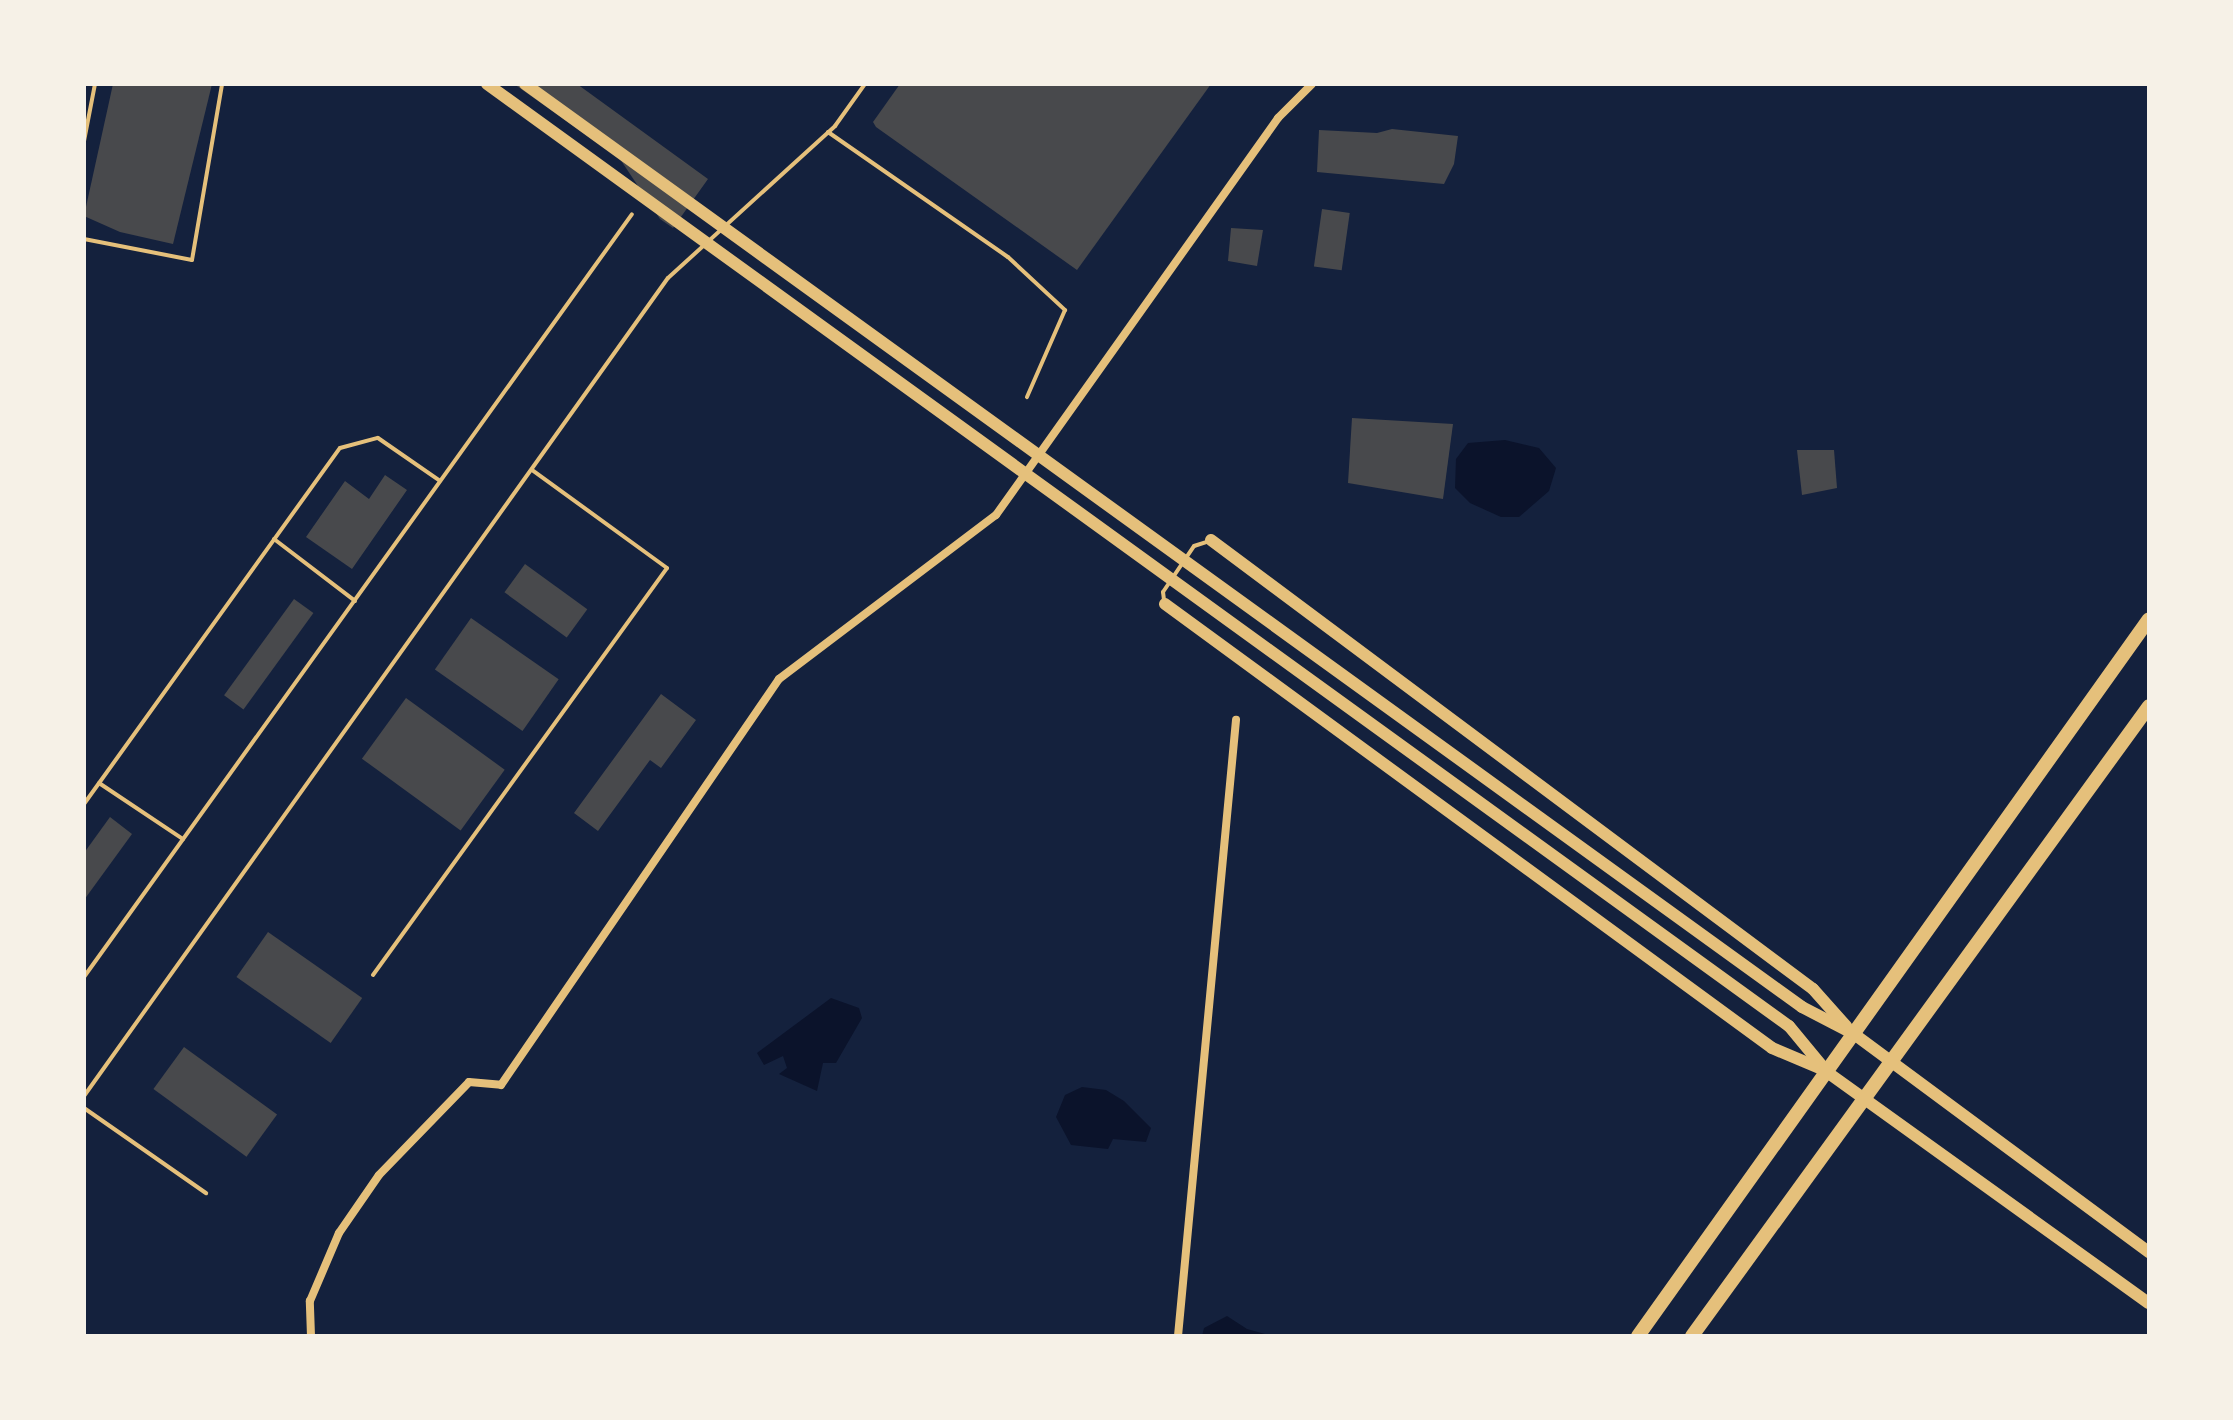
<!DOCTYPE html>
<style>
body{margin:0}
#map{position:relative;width:2233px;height:1420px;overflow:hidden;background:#14213d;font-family:"Nunito Sans",sans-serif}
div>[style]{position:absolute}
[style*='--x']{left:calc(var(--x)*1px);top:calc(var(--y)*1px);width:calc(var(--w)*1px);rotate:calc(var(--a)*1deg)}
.water>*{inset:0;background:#0b132b}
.building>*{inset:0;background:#48494c;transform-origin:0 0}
.service>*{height:4px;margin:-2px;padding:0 2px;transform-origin:2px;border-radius:2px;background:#e5c07b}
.minor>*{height:8px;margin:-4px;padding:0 4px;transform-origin:4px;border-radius:4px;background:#e5c07b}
.secondary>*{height:12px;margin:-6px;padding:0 6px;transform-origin:6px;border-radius:6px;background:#e5c07b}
.primary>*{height:14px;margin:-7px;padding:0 7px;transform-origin:7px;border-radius:7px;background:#e5c07b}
span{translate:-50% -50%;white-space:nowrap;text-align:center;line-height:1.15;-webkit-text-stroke:6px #f6f1e7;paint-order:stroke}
.frame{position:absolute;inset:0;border:86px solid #f6f1e7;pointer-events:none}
</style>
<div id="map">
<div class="water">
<div style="clip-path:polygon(1505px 440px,1539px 448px,1556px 468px,1549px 491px,1519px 517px,1501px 517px,1470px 503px,1455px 488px,1456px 459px,1468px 443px)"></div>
<div style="clip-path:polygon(831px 998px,859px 1008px,862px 1018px,836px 1063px,823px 1063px,817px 1091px,779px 1074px,787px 1068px,783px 1056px,764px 1065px,757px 1053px)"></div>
<div style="clip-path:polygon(1082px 1087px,1106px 1090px,1124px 1101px,1151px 1128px,1146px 1142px,1113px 1139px,1108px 1149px,1071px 1145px,1056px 1117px,1065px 1095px)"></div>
<div style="clip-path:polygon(1227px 1316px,1247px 1329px,1272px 1336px,1202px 1336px,1204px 1328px)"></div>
</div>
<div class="building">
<div style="clip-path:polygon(113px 84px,212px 84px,173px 244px,120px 232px,84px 216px)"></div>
<div style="clip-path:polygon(514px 84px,577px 84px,708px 179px,673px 228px,660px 219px,620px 159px)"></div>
<div style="clip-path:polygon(900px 84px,1211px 84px,1077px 270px,876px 127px,873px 122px)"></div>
<div style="clip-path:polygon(1392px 129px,1458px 136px,1454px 164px,1444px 184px,1317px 172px,1319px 130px,1377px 133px)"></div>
<div style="left:1322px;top:209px;width:28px;height:58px;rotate:8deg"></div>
<div style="clip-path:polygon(1231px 228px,1263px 230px,1257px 266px,1228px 261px)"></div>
<div style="clip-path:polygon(1352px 418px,1453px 424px,1443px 499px,1348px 483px)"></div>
<div style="clip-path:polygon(1797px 450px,1834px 450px,1837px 488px,1802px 495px)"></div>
<div style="clip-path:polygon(385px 475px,407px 490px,352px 569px,306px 537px,345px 481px,369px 499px)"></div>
<div style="left:525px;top:564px;width:77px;height:35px;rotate:36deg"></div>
<div style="left:294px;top:599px;width:24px;height:119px;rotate:36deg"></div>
<div style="left:471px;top:618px;width:107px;height:63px;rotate:35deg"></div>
<div style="clip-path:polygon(661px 694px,696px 720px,661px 768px,650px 760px,598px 831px,574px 813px)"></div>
<div style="left:406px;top:698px;width:122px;height:75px;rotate:36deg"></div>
<div style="clip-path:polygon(110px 817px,132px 834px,84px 900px,84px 853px)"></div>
<div style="left:268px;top:932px;width:115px;height:55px;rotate:35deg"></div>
<div style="left:184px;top:1047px;width:115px;height:52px;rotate:36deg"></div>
</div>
<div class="service">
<div style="--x:828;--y:132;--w:219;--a:34.8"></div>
<div style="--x:1008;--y:257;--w:78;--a:42.9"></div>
<div style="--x:1065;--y:310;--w:95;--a:113.6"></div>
<div style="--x:84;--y:141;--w:58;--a:-79.1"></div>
<div style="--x:84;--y:239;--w:110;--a:11"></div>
<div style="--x:192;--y:260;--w:179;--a:-80.3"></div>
<div style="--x:274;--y:539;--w:102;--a:37.4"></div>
<div style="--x:1164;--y:600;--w:8;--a:-97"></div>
<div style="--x:1163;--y:592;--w:55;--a:-56"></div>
<div style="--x:1194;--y:546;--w:16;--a:-18"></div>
<div style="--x:99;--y:783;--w:101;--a:33.7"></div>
<div style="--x:84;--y:804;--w:438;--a:-54.3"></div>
<div style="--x:340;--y:448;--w:39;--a:-15"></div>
<div style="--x:378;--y:438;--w:75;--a:34.7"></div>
<div style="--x:373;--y:975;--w:502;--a:-54.16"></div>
<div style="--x:667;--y:568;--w:167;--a:-144"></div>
<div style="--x:84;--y:977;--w:939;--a:-54.31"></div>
<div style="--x:84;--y:1096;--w:1005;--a:-54.48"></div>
<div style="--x:668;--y:278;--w:226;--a:-42.3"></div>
<div style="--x:835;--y:126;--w:52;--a:-54.5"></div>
<div style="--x:84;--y:1108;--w:149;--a:34.9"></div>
</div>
<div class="minor">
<div style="--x:311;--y:1336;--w:35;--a:-92"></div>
<div style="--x:310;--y:1301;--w:74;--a:-66.9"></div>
<div style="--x:339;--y:1233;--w:70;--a:-55.4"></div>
<div style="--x:379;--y:1175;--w:129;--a:-45.9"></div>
<div style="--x:469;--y:1082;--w:32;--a:5"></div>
<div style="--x:501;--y:1085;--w:492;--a:-55.6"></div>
<div style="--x:779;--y:679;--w:272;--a:-37.1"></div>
<div style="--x:996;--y:515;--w:487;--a:-54.6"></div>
<div style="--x:1278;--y:118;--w:48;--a:-45"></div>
<div style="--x:1178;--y:1336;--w:619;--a:-84.62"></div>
</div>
<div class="secondary">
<div style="--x:487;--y:84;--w:1607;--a:35.89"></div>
<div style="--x:1789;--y:1026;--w:60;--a:50.4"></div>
<div style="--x:1827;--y:1072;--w:396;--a:35.7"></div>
<div style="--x:525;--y:84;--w:1576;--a:35.86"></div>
<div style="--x:1802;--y:1007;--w:59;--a:27.4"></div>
<div style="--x:1854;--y:1034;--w:367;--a:36.5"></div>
<div style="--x:1211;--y:540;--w:751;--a:36.72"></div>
<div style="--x:1813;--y:989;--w:50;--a:48.3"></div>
<div style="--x:1165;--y:604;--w:752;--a:36.18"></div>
<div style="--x:1772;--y:1048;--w:56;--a:22.9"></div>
</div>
<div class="primary">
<div style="--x:1638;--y:1336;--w:880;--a:-54.52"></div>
<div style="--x:1692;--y:1336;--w:778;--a:-54.04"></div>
</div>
<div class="frame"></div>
</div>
